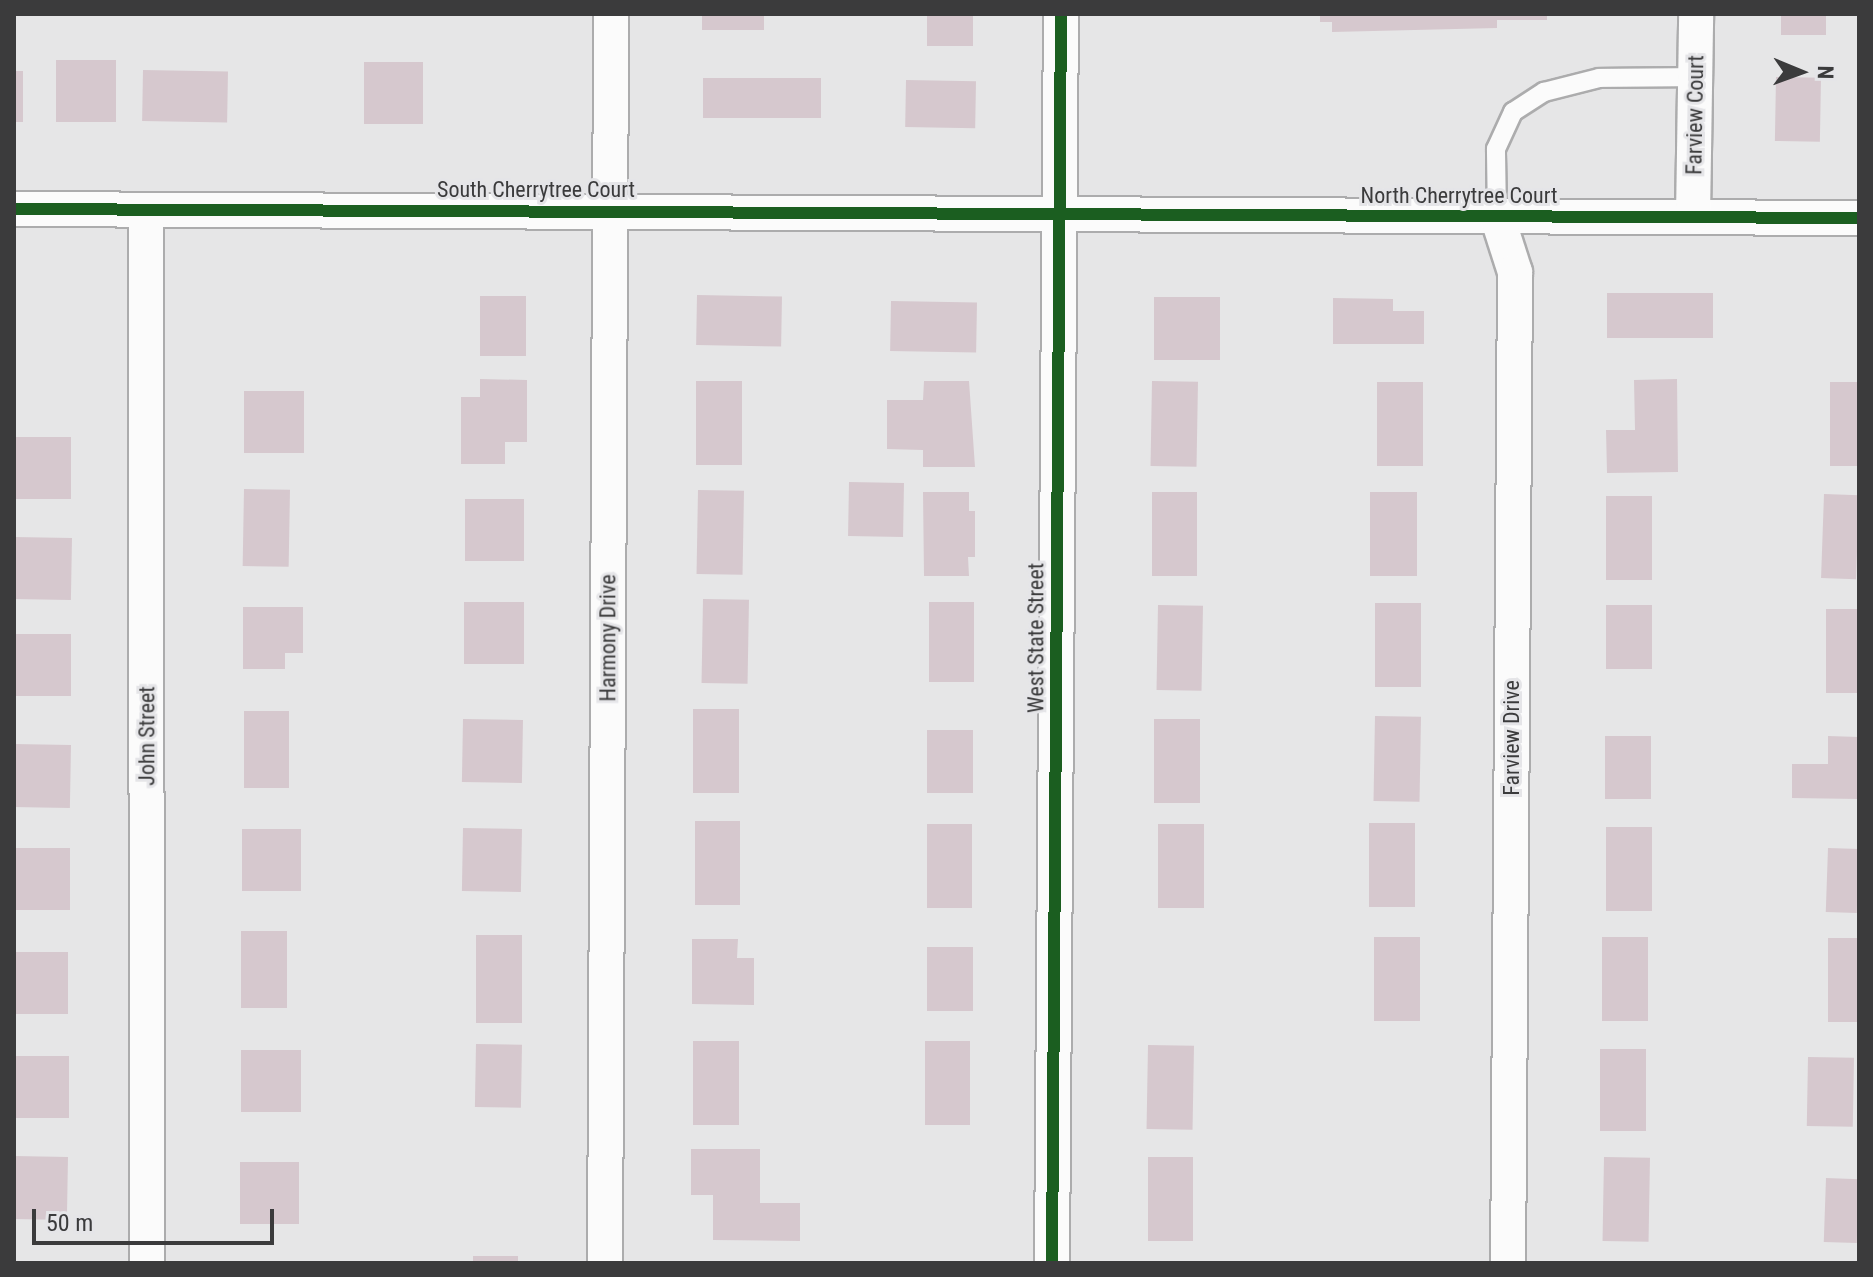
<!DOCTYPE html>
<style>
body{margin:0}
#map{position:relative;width:1873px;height:1277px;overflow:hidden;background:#e6e6e7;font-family:"Roboto Condensed",sans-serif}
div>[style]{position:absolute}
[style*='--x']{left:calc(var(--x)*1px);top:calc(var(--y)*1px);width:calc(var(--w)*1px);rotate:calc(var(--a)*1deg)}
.building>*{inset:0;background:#d6c8ce;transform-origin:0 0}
.roads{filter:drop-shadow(2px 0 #acacad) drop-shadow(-2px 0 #acacad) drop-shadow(0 2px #acacad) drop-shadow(0 -2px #acacad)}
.service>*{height:18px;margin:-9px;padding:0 9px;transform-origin:9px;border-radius:9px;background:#fbfbfb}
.minor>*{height:34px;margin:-17px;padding:0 17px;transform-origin:17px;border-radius:17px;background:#fbfbfb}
.cycleway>*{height:12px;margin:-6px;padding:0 6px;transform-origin:6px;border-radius:6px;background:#1b5e20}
span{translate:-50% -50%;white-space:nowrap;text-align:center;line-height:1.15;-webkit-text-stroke:6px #e5e5e8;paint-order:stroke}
.street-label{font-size:22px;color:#3b3b3c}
.frame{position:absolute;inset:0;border:16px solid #3b3b3c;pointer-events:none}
.north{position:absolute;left:1761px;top:32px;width:80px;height:80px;-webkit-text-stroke:6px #e5e5e8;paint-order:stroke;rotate:91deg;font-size:22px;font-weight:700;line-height:32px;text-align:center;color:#3b3b3c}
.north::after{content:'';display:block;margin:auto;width:28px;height:36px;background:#3b3b3c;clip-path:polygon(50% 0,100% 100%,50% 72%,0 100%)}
.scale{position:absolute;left:32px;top:1209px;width:242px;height:36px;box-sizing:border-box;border:4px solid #3b3b3c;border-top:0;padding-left:10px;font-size:24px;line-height:28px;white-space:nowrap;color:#3b3b3c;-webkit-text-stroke:6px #e5e5e8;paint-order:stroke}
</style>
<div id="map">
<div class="building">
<div style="left:702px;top:14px;width:62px;height:16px"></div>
<div style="left:927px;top:14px;width:46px;height:32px"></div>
<div style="clip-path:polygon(1320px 14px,1547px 14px,1547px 20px,1497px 20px,1497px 28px,1332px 32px,1332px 22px,1320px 22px)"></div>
<div style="left:1781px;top:14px;width:45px;height:21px"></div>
<div style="left:56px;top:60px;width:60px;height:62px"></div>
<div style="left:364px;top:62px;width:59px;height:62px"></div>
<div style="left:143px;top:70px;width:85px;height:51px;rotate:1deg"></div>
<div style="left:14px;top:71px;width:9px;height:51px"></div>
<div style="left:1776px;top:77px;width:45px;height:64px;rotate:1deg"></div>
<div style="left:703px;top:78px;width:118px;height:40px"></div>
<div style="left:906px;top:80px;width:70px;height:47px;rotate:1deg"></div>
<div style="left:1607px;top:293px;width:106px;height:45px"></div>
<div style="left:697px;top:295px;width:85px;height:50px;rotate:1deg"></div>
<div style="left:480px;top:296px;width:46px;height:60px"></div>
<div style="left:1154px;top:297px;width:66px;height:63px"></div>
<div style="clip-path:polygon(1333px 298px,1393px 299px,1393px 311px,1424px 311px,1424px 344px,1333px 344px)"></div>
<div style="left:891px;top:301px;width:86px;height:50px;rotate:1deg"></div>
<div style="clip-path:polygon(480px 379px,527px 380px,527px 442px,505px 442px,505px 464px,461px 464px,461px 397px,480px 397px)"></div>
<div style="clip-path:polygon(1677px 379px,1678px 472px,1607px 473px,1606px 430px,1635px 430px,1634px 380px)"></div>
<div style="left:696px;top:381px;width:46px;height:84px"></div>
<div style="clip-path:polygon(924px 381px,969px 381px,975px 467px,923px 467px,923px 450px,887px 449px,887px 400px,923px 400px)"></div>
<div style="left:1152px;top:381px;width:46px;height:85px;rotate:1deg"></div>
<div style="left:1377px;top:382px;width:46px;height:84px"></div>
<div style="left:1830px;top:382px;width:29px;height:84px"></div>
<div style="left:244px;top:391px;width:60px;height:62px"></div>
<div style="left:14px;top:437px;width:57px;height:62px"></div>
<div style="left:849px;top:482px;width:55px;height:54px;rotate:1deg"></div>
<div style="left:244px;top:489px;width:46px;height:77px;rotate:1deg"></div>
<div style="left:698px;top:490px;width:46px;height:84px;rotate:1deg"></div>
<div style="clip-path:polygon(923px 492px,969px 492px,969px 511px,975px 511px,975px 557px,968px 557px,969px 576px,924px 576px)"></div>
<div style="left:1152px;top:492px;width:45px;height:84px"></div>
<div style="left:1370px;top:492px;width:47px;height:84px"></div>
<div style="left:1824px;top:494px;width:35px;height:84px;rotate:2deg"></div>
<div style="left:1606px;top:496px;width:46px;height:84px"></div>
<div style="left:465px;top:499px;width:59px;height:62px"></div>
<div style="left:14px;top:537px;width:58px;height:62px;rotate:1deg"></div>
<div style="left:703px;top:599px;width:46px;height:84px;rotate:1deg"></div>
<div style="left:464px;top:602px;width:60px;height:62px"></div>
<div style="left:929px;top:602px;width:45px;height:80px"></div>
<div style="left:1375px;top:603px;width:46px;height:84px"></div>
<div style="left:1158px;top:605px;width:45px;height:85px;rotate:1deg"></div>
<div style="left:1606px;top:605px;width:46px;height:64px"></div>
<div style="clip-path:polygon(243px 607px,303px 607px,303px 653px,285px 653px,285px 669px,243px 669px)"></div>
<div style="left:1826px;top:609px;width:33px;height:84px"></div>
<div style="left:14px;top:634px;width:57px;height:62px"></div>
<div style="left:693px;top:709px;width:46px;height:84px"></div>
<div style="left:244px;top:711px;width:45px;height:77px"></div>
<div style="left:1375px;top:716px;width:46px;height:85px;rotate:1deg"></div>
<div style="left:463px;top:719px;width:60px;height:63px;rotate:1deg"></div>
<div style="left:1154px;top:719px;width:46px;height:84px"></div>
<div style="left:927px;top:730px;width:46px;height:63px"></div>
<div style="left:1605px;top:736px;width:46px;height:63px"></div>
<div style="clip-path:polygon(1828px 736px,1859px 737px,1859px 799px,1792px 798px,1792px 764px,1828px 764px)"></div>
<div style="left:14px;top:744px;width:57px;height:63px;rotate:1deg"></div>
<div style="left:695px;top:821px;width:45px;height:84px"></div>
<div style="left:1369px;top:823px;width:46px;height:84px"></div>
<div style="left:927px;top:824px;width:45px;height:84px"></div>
<div style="left:1158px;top:824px;width:46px;height:84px"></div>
<div style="left:1606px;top:827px;width:46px;height:84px"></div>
<div style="left:463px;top:828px;width:59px;height:63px;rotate:1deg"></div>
<div style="left:242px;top:829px;width:59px;height:62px"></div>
<div style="left:14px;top:848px;width:56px;height:62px"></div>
<div style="left:1828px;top:848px;width:31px;height:64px;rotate:2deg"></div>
<div style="left:241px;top:931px;width:46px;height:77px"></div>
<div style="left:476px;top:935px;width:46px;height:88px"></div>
<div style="left:1374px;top:937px;width:46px;height:84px"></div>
<div style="left:1602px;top:937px;width:46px;height:84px"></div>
<div style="left:1828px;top:938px;width:31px;height:84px"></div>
<div style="clip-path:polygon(692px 939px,738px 939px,737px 958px,754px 958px,754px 1005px,692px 1004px)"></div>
<div style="left:927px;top:947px;width:46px;height:64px"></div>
<div style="left:14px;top:952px;width:54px;height:62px"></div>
<div style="left:693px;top:1041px;width:46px;height:84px"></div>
<div style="left:925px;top:1041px;width:45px;height:84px"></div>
<div style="left:476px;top:1044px;width:46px;height:63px;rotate:1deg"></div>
<div style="left:1148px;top:1045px;width:46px;height:84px;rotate:1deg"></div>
<div style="left:1600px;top:1049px;width:46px;height:82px"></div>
<div style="left:241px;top:1050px;width:60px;height:62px"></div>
<div style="left:14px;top:1056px;width:55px;height:62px"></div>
<div style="left:1808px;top:1057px;width:46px;height:69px;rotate:1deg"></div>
<div style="clip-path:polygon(691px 1149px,760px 1149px,760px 1203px,800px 1203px,800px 1241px,713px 1240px,713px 1195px,691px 1195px)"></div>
<div style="left:14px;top:1156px;width:54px;height:63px;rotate:1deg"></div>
<div style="left:1148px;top:1157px;width:45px;height:84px"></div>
<div style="left:1604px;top:1157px;width:46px;height:84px;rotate:1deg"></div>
<div style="left:240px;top:1162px;width:59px;height:62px"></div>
<div style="left:1826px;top:1178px;width:33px;height:64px;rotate:2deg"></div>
<div style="left:473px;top:1256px;width:45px;height:7px"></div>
</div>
<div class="roads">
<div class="service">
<div style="--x:1497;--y:216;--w:67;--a:-90.9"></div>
<div style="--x:1496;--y:149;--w:41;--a:-65.3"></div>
<div style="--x:1513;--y:112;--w:37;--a:-33"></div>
<div style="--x:1544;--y:92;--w:57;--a:-14.3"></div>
<div style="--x:1599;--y:78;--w:97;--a:-0.6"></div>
</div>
<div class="minor">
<div style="--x:14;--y:209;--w:1845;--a:0.28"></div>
<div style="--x:146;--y:210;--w:1053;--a:89.95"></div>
<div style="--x:1497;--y:216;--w:59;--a:72.2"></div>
<div style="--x:1515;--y:272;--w:991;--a:90.4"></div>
<div style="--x:1693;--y:216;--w:202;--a:-89.1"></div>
<div style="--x:605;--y:1263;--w:1249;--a:-89.72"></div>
<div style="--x:1052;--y:1263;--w:1249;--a:-89.59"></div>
</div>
</div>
<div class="cycleway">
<div style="--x:14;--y:209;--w:1845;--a:0.28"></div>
<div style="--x:1052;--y:1263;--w:1249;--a:-89.59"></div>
</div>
<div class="street-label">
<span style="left:1695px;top:115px;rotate:-89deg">Farview Court</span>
<span style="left:536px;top:190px">South Cherrytree Court</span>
<span style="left:1459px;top:196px">North Cherrytree Court</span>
<span style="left:608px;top:638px;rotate:-90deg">Harmony Drive</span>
<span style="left:1036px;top:638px;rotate:-90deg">West State Street</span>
<span style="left:147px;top:736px;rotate:-90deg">John Street</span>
<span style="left:1512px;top:738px;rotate:-90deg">Farview Drive</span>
</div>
<div class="frame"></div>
<div class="north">N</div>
<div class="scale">50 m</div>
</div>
